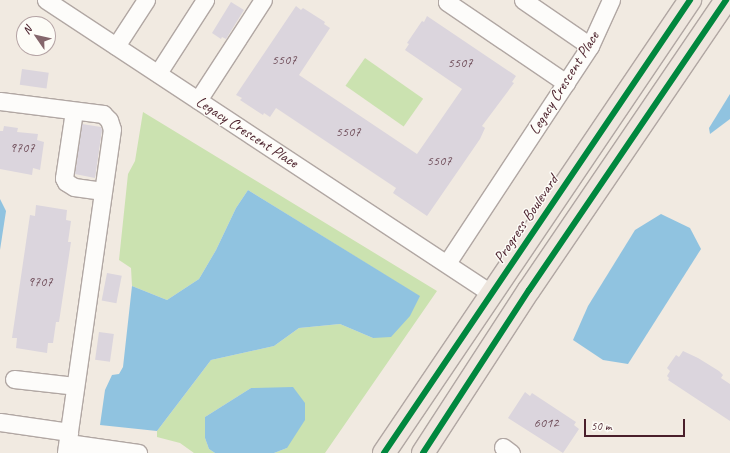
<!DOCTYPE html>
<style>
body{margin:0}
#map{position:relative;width:730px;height:453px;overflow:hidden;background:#f1eae1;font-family:Caveat,sans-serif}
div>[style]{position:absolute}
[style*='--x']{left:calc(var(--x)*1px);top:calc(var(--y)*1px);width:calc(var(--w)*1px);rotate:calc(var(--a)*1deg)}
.green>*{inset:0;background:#cbe2b0;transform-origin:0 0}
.water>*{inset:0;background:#90c3e0}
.building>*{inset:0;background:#dbd5dd;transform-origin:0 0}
.roads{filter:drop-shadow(1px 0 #b1a7a3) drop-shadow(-1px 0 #b1a7a3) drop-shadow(0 1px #b1a7a3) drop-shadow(0 -1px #b1a7a3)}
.minor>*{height:17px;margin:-8.5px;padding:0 8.5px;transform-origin:8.5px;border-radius:8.5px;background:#fdfcfa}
.major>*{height:22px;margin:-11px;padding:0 11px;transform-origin:11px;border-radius:11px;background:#eee6de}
.cycleway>*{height:6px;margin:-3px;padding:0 3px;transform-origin:3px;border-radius:3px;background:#00873e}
span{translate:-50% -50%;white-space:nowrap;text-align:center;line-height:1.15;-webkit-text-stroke:3px #fdfcf7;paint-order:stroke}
.number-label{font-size:14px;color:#6e4c58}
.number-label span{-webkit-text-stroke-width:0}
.street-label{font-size:16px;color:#4a1f2b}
.north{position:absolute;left:16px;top:16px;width:40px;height:40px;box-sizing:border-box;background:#fdfcf7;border:1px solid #b5a4a5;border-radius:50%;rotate:304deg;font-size:11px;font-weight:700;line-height:16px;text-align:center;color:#4a1f2b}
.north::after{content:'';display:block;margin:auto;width:14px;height:18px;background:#84666b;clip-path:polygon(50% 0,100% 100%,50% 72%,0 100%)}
.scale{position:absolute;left:584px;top:419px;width:101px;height:18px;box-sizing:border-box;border:2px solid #4a1f2b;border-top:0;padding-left:5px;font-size:12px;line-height:14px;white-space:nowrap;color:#4a1f2b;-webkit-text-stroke:3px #fdfcf7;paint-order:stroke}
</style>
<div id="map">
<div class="green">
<div style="left:365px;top:58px;width:71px;height:34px;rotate:35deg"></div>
<div style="clip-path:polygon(143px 112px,437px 291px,325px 453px,274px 453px,287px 448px,251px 388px,205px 417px,205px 438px,209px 449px,215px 453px,194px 453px,180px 443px,157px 437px,157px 431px,211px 360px,274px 346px,299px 328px,340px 324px,373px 338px,419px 296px,248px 190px,236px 208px,216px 250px,199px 279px,167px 300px,132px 286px,131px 268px,119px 260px,128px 174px,135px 161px)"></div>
</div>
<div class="water">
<div style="clip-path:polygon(730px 94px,730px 119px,710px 134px,709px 128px)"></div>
<div style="clip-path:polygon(248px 190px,420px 296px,410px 316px,391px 337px,373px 338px,340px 324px,299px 328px,274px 346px,211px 360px,157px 431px,100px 425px,105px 390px,112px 375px,119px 374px,123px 367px,132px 286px,167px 300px,199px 279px,216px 250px,236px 208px)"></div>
<div style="clip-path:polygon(0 199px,6px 211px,0 250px)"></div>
<div style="clip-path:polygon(661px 214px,690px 228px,701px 249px,628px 364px,603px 360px,573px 340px,588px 306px,635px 230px)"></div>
<div style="clip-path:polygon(293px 387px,305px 403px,305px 420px,287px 448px,274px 453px,215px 453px,209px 449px,205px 438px,205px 417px,251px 388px)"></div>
</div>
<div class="building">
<div style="clip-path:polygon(231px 2px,244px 10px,226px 39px,222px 37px,221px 39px,212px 33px)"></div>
<div style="clip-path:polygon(296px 6px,301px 10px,303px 8px,325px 22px,324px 24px,330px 28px,299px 75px,417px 154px,462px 89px,405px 50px,409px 44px,407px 43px,422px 21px,424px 22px,427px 16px,516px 76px,512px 82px,514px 83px,482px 126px,485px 128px,480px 139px,427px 216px,393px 193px,396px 188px,276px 108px,270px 117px,264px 113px,263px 115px,240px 100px,242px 98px,236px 95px)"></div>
<div style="left:22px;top:69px;width:27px;height:16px;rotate:8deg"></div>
<div style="clip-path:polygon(82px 124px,101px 127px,102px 130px,95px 178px,75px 174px)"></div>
<div style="clip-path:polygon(4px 126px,18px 128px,17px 132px,38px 134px,37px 140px,44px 142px,40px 170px,33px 168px,32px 175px,0 169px,0 131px,3px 131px)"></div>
<div style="clip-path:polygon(36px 205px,67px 210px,66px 220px,71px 221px,68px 242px,71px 242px,59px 322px,56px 322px,53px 343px,48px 343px,47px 353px,16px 348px,17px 338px,12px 338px,30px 215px,35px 216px)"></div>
<div style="left:107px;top:273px;width:15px;height:28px;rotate:11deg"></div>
<div style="left:99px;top:332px;width:15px;height:28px;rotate:8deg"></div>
<div style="clip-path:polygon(683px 351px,698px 358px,719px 371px,723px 375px,721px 378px,730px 384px,730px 421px,668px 380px,669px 378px,667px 376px,670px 371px,667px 368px,676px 355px,679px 357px)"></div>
<div style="clip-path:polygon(525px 392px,530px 396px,532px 393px,576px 422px,574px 425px,579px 429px,563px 453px,508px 418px)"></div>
</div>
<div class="roads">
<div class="minor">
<div style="--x:46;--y:0;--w:534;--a:33.39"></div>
<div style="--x:448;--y:0;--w:2;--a:117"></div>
<div style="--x:447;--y:2;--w:144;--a:34.2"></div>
<div style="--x:523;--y:0;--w:81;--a:34.5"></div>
<div style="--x:116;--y:46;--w:55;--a:-56.9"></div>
<div style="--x:158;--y:73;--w:87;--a:-57.2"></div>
<div style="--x:198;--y:100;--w:119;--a:-57"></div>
<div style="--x:0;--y:101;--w:104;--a:7.2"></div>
<div style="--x:103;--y:114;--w:8;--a:45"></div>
<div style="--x:109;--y:120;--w:9;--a:72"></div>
<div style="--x:112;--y:129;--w:327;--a:98.1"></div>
<div style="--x:74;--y:111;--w:68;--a:98.5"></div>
<div style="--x:64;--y:178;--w:4;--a:63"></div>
<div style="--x:66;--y:182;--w:9;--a:32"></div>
<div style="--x:74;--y:187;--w:29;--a:8"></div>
<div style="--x:447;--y:263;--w:260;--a:-56.6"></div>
<div style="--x:590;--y:46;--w:51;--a:-65.5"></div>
<div style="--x:14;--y:379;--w:61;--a:6.5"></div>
<div style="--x:0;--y:422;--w:70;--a:8.2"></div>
<div style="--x:68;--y:443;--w:71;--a:8.1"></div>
<div style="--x:503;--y:447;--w:10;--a:37"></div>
</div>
<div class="major">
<div style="--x:384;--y:453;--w:547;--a:-55.96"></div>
<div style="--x:423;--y:453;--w:194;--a:-57"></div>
<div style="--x:529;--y:290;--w:351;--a:-55.8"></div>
</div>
</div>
<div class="cycleway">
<div style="--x:384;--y:453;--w:547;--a:-55.96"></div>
<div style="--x:423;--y:453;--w:194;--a:-57"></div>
<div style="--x:529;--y:290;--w:351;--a:-55.8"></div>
</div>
<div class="number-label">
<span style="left:284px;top:60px">5507</span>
<span style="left:460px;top:63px">5507</span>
<span style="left:348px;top:132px">5507</span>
<span style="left:22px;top:148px">9707</span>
<span style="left:439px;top:161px">5507</span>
<span style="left:40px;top:282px">9707</span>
<span style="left:546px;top:423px">6012</span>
</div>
<div class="street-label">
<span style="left:564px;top:83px;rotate:-58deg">Legacy Crescent Place</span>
<span style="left:247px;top:132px;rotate:33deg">Legacy Crescent Place</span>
<span style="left:526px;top:219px;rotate:-56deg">Progress Boulevard</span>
</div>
<div class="north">N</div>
<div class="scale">50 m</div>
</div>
